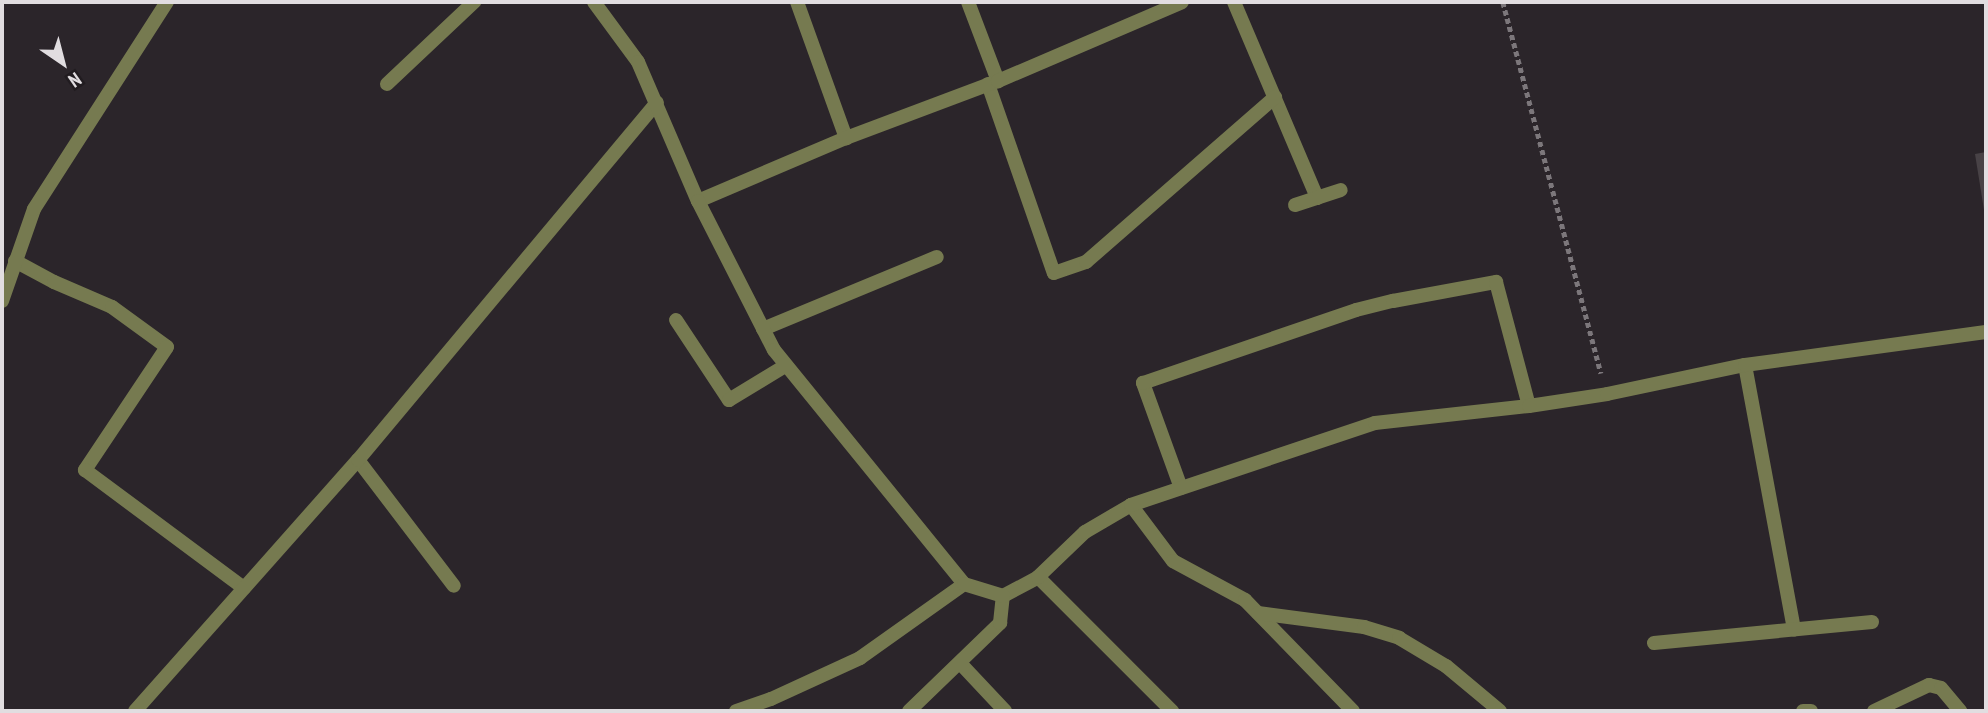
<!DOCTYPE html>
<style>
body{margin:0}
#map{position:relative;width:1988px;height:713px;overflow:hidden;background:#2b252a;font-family:"PT Sans Narrow",sans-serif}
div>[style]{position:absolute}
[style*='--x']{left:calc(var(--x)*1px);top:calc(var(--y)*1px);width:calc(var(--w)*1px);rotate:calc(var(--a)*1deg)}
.building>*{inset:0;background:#484246}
.path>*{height:4.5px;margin-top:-2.25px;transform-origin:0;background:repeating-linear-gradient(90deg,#7c777b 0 5px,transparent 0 8.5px)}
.service>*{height:14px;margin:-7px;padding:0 7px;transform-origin:7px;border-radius:7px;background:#767a50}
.minor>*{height:14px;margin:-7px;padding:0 7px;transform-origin:7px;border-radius:7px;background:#767a50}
.tertiary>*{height:14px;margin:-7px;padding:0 7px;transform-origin:7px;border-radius:7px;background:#767a50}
span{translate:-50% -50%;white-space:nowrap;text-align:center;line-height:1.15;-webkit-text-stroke:7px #211c20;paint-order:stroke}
.frame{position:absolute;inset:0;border:4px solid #e1dde0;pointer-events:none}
.north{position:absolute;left:28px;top:28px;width:70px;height:70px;-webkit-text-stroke:5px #211c20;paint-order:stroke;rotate:145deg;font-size:19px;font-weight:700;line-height:28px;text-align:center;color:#e1dde0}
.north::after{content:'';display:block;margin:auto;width:24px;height:32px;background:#e1dde0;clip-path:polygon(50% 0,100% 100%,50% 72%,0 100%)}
</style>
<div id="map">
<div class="building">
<div style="clip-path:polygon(1986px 152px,1986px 209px,1984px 210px,1975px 154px)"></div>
</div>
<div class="path">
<div style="--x:1503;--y:2;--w:384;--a:75.2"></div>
</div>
<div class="service">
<div style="--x:676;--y:320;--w:96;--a:56.5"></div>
<div style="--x:729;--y:400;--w:66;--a:-31.3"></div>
<div style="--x:358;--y:460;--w:158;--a:52.7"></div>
</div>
<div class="minor">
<div style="--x:797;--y:2;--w:145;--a:70.2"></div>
<div style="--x:968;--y:2;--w:85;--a:69.2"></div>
<div style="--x:1234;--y:2;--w:213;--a:67"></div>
<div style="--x:387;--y:84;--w:120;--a:-43.3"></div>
<div style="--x:988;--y:84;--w:200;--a:70.8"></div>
<div style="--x:1054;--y:273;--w:34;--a:-19"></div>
<div style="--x:1086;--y:262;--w:251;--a:-41.1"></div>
<div style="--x:698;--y:201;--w:161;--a:-23.1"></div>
<div style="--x:846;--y:138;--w:162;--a:-20.6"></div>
<div style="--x:998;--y:81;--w:200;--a:-23.2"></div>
<div style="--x:1295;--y:205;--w:48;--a:-18.1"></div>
<div style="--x:15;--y:261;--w:44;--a:28.3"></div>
<div style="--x:54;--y:282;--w:63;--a:23.3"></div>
<div style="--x:112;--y:307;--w:68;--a:36"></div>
<div style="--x:167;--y:347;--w:148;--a:123.7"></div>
<div style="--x:85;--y:470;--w:198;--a:36.6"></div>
<div style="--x:2;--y:301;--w:97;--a:-70.8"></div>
<div style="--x:34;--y:209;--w:246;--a:-57.3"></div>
<div style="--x:763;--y:329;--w:188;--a:-22.5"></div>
<div style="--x:1745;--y:365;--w:269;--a:79.5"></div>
<div style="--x:1181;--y:488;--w:112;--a:-109.9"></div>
<div style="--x:1143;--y:383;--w:225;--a:-18.9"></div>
<div style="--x:1356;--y:310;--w:38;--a:-14"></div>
<div style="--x:1393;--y:301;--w:105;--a:-10.5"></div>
<div style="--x:1496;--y:282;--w:128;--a:75.1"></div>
<div style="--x:1131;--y:505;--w:70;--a:53.1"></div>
<div style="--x:1173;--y:561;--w:82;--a:28.4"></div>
<div style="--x:1245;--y:600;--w:155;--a:45.8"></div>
<div style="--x:1038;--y:577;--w:190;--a:45"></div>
<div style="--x:1258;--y:613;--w:107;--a:7.5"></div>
<div style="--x:1364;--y:627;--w:37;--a:17"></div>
<div style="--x:1399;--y:638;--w:55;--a:30.8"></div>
<div style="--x:1446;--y:666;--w:70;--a:39.8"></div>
<div style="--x:1654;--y:643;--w:219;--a:-5.5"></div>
<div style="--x:960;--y:663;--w:66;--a:46.8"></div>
<div style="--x:135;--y:711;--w:336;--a:-48.4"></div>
<div style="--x:358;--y:460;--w:466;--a:-50.1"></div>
<div style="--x:736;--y:711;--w:37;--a:-19"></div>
<div style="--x:771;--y:699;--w:98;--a:-24.7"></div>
<div style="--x:860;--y:658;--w:128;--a:-35.4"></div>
<div style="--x:909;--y:711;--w:127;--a:-44"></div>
<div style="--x:1000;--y:623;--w:27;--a:-84"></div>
<div style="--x:1003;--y:596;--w:40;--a:-28"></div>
<div style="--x:1038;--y:577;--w:65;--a:-43.8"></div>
<div style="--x:1085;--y:532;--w:53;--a:-30.4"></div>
<div style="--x:1131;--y:505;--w:257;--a:-18.6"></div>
<div style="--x:1375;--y:423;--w:155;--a:-6.3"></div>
<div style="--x:1529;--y:406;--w:79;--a:-8.7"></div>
<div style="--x:1607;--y:394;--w:141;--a:-11.9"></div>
<div style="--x:1745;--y:365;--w:243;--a:-7.8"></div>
<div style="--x:1803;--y:711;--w:8;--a:0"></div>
<div style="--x:1874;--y:711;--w:61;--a:-25.3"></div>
<div style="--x:1929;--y:685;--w:12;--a:14"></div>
<div style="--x:1941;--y:688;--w:30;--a:50"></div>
</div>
<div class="tertiary">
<div style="--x:594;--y:2;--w:74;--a:53.7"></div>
<div style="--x:638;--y:62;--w:151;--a:66.7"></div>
<div style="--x:698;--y:201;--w:167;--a:63"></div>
<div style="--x:774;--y:350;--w:301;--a:50.9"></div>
<div style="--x:964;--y:584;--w:41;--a:17.1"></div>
</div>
<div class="frame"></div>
<div class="north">N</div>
</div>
